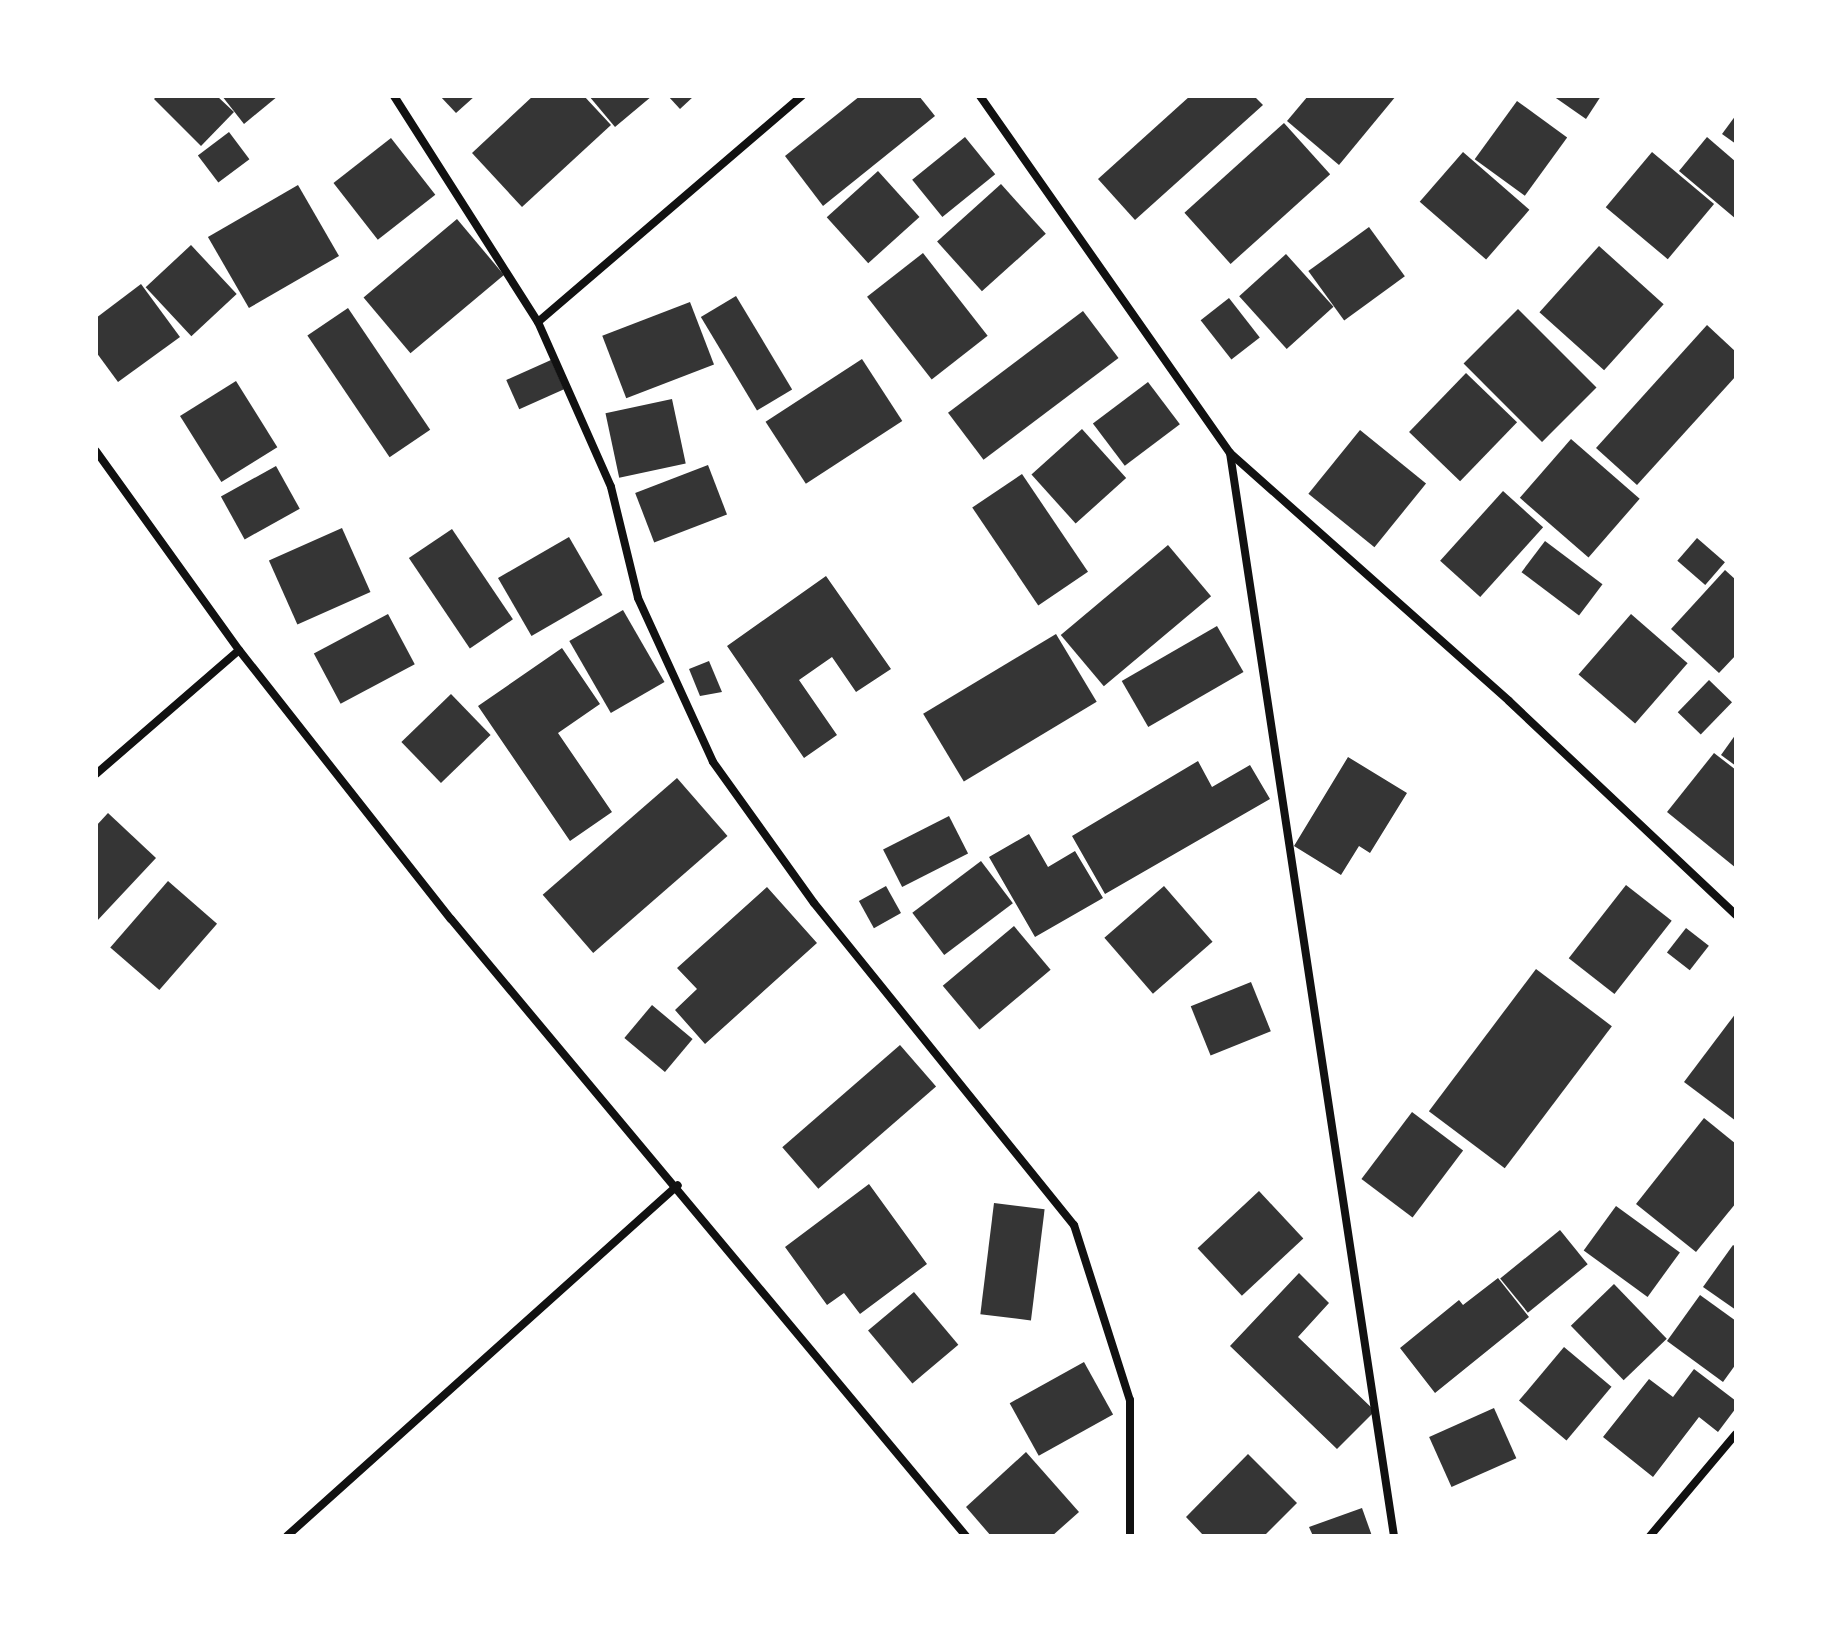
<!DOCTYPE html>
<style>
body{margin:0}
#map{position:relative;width:1832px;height:1632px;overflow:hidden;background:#fff;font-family:"Noto Sans",sans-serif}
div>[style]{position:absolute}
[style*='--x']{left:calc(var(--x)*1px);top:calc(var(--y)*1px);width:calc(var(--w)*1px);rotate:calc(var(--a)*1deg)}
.building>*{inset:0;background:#353535;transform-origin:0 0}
.minor>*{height:8px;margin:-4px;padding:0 4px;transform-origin:4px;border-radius:4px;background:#111}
span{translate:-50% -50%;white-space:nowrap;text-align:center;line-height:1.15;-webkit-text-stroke:7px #fff;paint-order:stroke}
.frame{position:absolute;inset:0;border:98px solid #fff;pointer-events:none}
</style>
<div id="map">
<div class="building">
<div style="clip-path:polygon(157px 96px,217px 96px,234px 112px,201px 146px,154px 99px)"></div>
<div style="clip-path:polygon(222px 96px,278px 96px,244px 124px)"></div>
<div style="clip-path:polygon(440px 96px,475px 96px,456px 113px)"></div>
<div style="clip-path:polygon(533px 96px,584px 96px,611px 125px,522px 207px,472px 153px)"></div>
<div style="clip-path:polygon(589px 96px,652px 96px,615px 127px)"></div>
<div style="clip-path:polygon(668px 96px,694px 96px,680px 109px)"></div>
<div style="clip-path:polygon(860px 96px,919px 96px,935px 116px,823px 206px,785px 156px)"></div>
<div style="clip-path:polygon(1190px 96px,1254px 96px,1263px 105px,1135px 220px,1098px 179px)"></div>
<div style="clip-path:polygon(1308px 96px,1396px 96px,1339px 165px,1287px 121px)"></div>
<div style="clip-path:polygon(1553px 96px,1601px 96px,1586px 119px)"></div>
<div style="left:1517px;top:101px;width:62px;height:72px;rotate:36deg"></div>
<div style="clip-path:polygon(1736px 115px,1736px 144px,1722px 134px)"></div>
<div style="left:1284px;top:123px;width:69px;height:134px;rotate:48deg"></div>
<div style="left:229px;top:132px;width:34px;height:39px;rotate:53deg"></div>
<div style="left:965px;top:137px;width:48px;height:68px;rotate:51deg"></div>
<div style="clip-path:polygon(1707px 137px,1736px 162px,1736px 219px,1679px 171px)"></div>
<div style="left:391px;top:138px;width:72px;height:73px;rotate:52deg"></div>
<div style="left:1463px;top:152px;width:88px;height:66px;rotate:41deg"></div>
<div style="left:1652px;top:152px;width:81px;height:72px;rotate:40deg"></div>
<div style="left:878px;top:171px;width:62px;height:69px;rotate:48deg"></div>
<div style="left:1001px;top:184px;width:67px;height:86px;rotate:48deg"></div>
<div style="left:298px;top:185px;width:82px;height:104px;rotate:60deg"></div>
<div style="left:457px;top:219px;width:73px;height:122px;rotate:50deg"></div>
<div style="left:1369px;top:227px;width:61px;height:75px;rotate:54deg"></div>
<div style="left:191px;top:245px;width:67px;height:62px;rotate:47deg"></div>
<div style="left:1599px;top:246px;width:87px;height:89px;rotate:42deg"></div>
<div style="left:923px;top:253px;width:105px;height:71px;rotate:52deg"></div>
<div style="left:1286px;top:254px;width:71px;height:63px;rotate:48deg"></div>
<div style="clip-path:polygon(141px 284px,180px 337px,118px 382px,96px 352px,96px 318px)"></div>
<div style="left:736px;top:296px;width:109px;height:41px;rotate:59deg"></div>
<div style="left:1229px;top:298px;width:50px;height:36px;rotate:52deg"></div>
<div style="left:690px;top:302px;width:67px;height:94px;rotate:69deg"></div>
<div style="left:348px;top:308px;width:147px;height:49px;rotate:56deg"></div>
<div style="left:1518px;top:309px;width:111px;height:77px;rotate:45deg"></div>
<div style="left:1083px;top:311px;width:59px;height:169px;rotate:53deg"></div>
<div style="clip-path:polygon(1707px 325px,1736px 352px,1736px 376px,1637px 485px,1596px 448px)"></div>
<div style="left:862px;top:359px;width:74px;height:115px;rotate:57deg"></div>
<div style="left:551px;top:360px;width:32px;height:49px;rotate:66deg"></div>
<div style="left:1466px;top:373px;width:71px;height:82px;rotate:44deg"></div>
<div style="left:236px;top:381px;width:78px;height:66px;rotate:58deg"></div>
<div style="left:1148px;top:382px;width:53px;height:69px;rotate:53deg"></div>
<div style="left:672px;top:399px;width:66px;height:68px;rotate:78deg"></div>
<div style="left:1082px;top:429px;width:66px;height:68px;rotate:48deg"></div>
<div style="left:1360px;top:430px;width:85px;height:82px;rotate:39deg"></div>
<div style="left:1571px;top:439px;width:91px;height:78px;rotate:41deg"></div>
<div style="left:708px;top:465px;width:53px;height:78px;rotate:69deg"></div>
<div style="left:276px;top:466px;width:49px;height:63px;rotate:61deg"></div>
<div style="left:1022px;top:474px;width:118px;height:60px;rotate:56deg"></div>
<div style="left:1503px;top:491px;width:54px;height:94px;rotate:42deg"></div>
<div style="left:342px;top:528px;width:70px;height:80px;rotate:66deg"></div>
<div style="left:452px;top:529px;width:109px;height:52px;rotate:56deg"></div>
<div style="left:569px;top:537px;width:67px;height:82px;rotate:60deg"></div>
<div style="left:1697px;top:538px;width:37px;height:30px;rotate:41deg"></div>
<div style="left:1545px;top:541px;width:72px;height:39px;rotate:37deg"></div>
<div style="left:1168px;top:545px;width:67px;height:140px;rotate:50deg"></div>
<div style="clip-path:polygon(1725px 570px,1736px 580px,1736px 655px,1719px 673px,1671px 629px)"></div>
<div style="clip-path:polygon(826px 576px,891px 669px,856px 692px,832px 657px,799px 680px,837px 735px,804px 758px,727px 646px)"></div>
<div style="left:623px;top:610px;width:83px;height:62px;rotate:60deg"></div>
<div style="left:388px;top:614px;width:57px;height:84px;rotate:62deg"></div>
<div style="left:1631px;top:614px;width:75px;height:80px;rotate:41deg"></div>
<div style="left:1217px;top:626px;width:53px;height:110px;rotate:60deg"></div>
<div style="left:1056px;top:634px;width:79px;height:155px;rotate:59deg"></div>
<div style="clip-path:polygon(562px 648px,600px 704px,558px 733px,612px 812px,570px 841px,478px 706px)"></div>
<div style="clip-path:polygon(709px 661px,722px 692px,700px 696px,689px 669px)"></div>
<div style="left:1709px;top:680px;width:32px;height:45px;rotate:44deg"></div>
<div style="left:451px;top:694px;width:57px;height:69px;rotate:46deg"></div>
<div style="clip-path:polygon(1736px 734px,1736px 766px,1721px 755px)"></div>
<div style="clip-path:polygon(1714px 753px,1736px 770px,1736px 868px,1667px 812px)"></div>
<div style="clip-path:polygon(1348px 757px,1407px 793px,1370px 853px,1359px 846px,1341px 875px,1294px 846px)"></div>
<div style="clip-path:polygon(1198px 761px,1212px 787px,1250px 765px,1270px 799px,1105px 894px,1072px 836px)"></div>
<div style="left:677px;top:778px;width:77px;height:178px;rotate:49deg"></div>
<div style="clip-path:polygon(108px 813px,156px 858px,96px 922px,96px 826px)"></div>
<div style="left:949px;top:816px;width:42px;height:74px;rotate:63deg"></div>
<div style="clip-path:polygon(1029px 834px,1048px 867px,1075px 851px,1103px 898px,1035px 937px,989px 857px)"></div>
<div style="left:981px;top:861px;width:53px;height:86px;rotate:53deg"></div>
<div style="left:168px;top:881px;width:65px;height:88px;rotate:41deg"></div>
<div style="left:1626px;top:885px;width:58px;height:93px;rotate:38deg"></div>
<div style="left:886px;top:886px;width:31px;height:31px;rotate:61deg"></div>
<div style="left:1164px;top:886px;width:74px;height:79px;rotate:49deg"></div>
<div style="clip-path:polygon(767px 887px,817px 943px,705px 1044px,675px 1010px,697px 989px,677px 968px)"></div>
<div style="left:1014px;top:926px;width:57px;height:93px;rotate:50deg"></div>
<div style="left:1686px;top:928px;width:29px;height:31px;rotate:38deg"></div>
<div style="left:1536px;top:969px;width:95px;height:178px;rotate:37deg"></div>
<div style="left:1251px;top:982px;width:53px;height:65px;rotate:68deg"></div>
<div style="left:652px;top:1005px;width:53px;height:43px;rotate:40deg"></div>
<div style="clip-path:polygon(1736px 1013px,1736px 1121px,1684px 1082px)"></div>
<div style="left:900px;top:1045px;width:55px;height:156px;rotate:49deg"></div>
<div style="left:1412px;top:1112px;width:64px;height:84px;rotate:37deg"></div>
<div style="clip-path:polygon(1704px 1118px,1736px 1144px,1736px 1203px,1696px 1252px,1636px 1204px)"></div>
<div style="clip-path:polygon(869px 1184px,927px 1264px,860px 1314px,844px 1293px,827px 1305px,785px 1247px)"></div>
<div style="left:1259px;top:1191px;width:65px;height:84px;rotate:47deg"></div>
<div style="left:994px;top:1203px;width:51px;height:112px;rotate:7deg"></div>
<div style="left:1616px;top:1206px;width:79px;height:55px;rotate:36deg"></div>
<div style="left:1560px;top:1230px;width:44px;height:77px;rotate:51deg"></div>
<div style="clip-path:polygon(1733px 1245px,1736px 1247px,1736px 1310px,1703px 1287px)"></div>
<div style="clip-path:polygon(1299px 1273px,1329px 1303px,1298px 1337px,1375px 1411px,1337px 1449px,1230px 1346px)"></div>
<div style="clip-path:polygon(1498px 1278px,1529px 1317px,1435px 1393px,1400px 1348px,1459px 1300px,1463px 1305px)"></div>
<div style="left:1614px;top:1284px;width:76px;height:60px;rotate:46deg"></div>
<div style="left:914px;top:1292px;width:69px;height:60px;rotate:50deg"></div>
<div style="clip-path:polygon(1700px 1295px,1736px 1321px,1736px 1364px,1723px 1382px,1667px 1341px)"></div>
<div style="left:1564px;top:1347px;width:62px;height:70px;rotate:40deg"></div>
<div style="left:1084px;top:1362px;width:60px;height:85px;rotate:61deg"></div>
<div style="clip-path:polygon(1694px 1369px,1736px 1401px,1736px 1408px,1718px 1432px,1699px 1417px,1653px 1477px,1603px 1437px,1649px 1379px,1673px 1397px)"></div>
<div style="left:1494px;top:1408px;width:55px;height:71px;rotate:66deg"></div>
<div style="clip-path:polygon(1026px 1452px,1079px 1512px,1052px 1536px,991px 1536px,966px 1507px)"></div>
<div style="clip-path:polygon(1248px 1454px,1297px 1503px,1264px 1536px,1204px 1536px,1186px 1517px)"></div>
<div style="clip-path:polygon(1362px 1508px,1372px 1536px,1313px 1536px,1309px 1527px)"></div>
</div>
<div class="minor">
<div style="--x:394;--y:96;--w:268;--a:57.5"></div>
<div style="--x:538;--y:322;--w:180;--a:66.1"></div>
<div style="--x:611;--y:487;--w:114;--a:76.3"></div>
<div style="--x:638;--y:598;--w:180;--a:65.4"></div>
<div style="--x:713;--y:762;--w:173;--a:54.4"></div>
<div style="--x:814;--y:903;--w:414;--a:51.1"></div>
<div style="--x:1074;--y:1225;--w:184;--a:72.3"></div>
<div style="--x:1130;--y:1400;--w:136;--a:90"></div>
<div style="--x:980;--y:96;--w:436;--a:55"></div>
<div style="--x:1230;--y:453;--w:373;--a:41.6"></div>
<div style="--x:1509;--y:701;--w:312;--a:43.3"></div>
<div style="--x:538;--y:322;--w:348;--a:-40.6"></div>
<div style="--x:96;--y:451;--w:245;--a:54.3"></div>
<div style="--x:239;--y:650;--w:342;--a:51.8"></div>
<div style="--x:451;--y:919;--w:804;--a:50.15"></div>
<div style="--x:1230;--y:453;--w:1095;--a:81.39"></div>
<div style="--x:96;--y:774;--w:189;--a:-40.9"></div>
<div style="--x:287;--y:1536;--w:525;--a:-41.91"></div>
<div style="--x:1650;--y:1536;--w:133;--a:-49.9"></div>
</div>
<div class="frame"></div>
</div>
